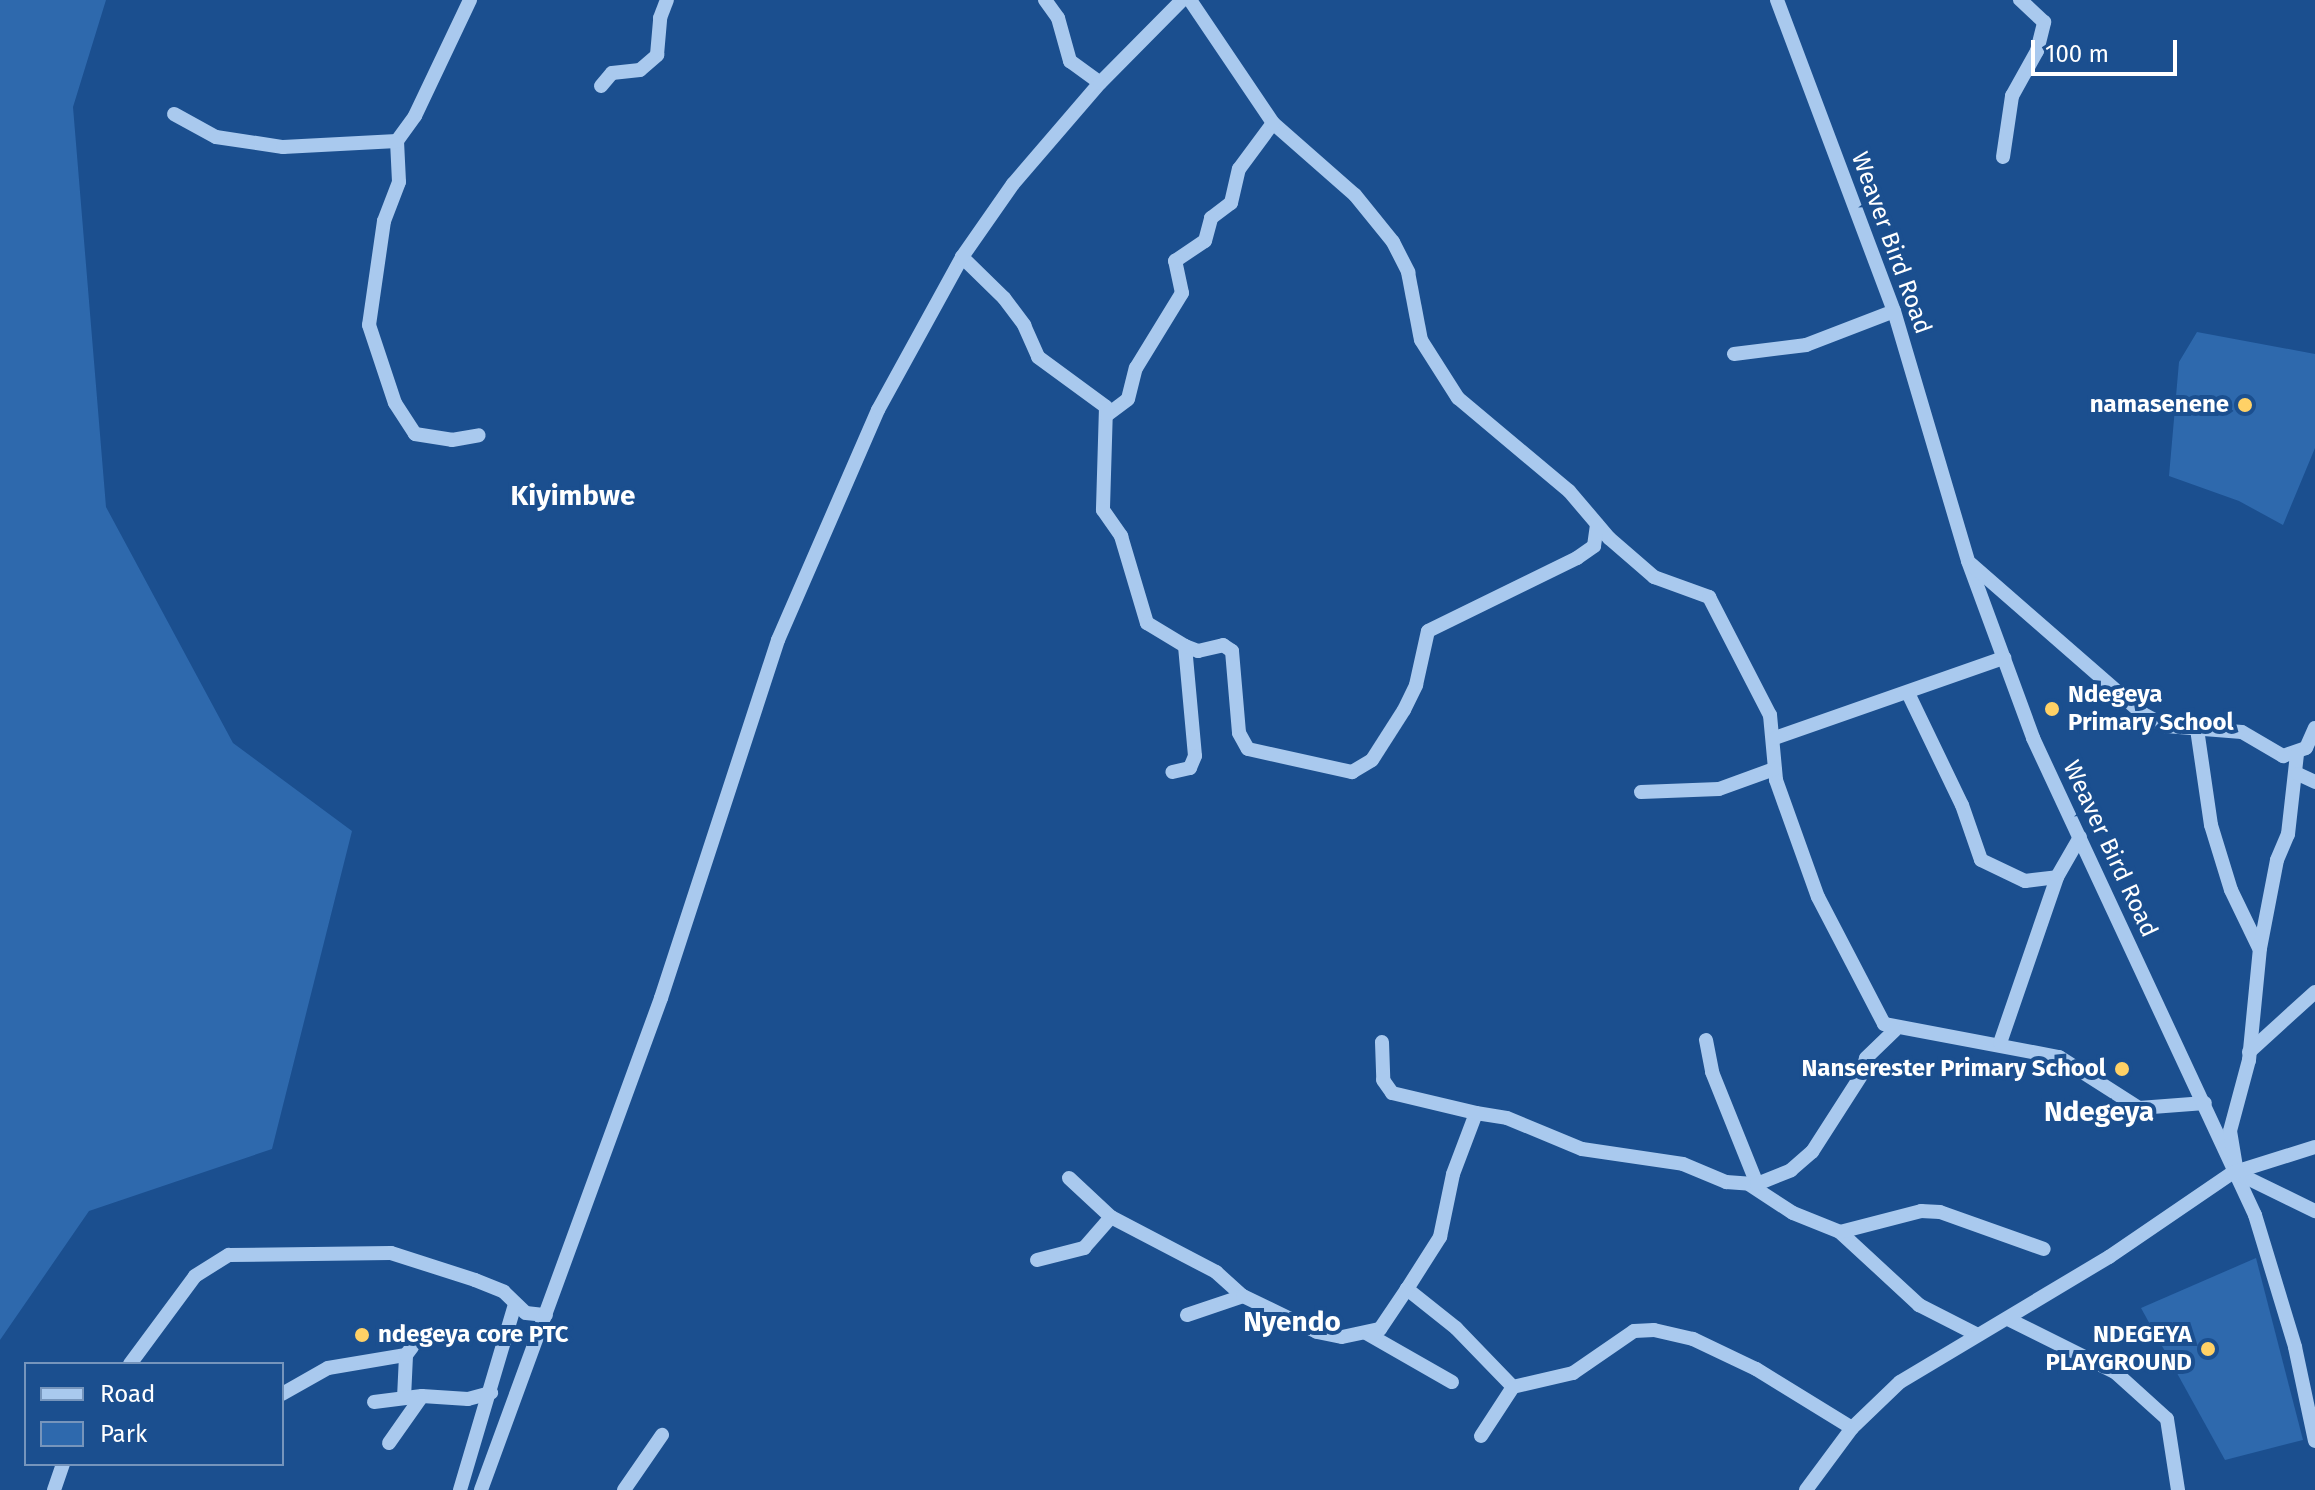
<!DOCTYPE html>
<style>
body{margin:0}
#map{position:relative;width:2315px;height:1490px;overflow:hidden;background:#1b4f8f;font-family:"Fira Sans",sans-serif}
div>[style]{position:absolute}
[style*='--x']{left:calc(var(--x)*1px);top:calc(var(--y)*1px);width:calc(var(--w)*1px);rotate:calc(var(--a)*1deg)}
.green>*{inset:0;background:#2e69ad}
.minor>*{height:14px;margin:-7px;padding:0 7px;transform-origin:7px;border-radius:7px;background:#a9c9ee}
.dots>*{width:22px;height:22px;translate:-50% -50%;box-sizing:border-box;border:4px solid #1b4f8f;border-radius:50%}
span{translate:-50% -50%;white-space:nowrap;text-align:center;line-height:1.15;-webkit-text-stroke:8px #1b4f8f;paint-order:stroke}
.street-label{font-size:24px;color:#fff}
.poi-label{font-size:24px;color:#fff;font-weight:700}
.right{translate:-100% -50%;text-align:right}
.left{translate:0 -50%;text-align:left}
.quarter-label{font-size:28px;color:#fff;font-weight:700}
.legend{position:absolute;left:24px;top:1362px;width:260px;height:104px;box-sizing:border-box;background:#1b4f8f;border:2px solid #7695bc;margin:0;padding:10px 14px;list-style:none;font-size:24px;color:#fff}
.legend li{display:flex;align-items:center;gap:16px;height:40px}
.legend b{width:40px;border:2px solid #7695bc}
.scale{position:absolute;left:2031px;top:40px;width:146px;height:36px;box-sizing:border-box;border:4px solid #fff;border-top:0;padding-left:10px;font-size:24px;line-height:28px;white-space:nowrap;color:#fff;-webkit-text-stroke:6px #1b4f8f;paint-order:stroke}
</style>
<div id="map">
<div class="green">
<div style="clip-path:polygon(0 0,106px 0,73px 107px,106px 507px,233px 743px,352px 831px,272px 1149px,89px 1211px,0 1340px)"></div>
<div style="clip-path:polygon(2197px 332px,2315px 354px,2315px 448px,2283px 525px,2239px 501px,2169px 476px,2179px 362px)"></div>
<div style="clip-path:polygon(2256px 1258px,2303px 1440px,2225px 1460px,2141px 1308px)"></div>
</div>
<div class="minor">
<div style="--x:470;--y:0;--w:128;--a:115.4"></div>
<div style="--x:415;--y:116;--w:31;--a:126"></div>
<div style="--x:397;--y:141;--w:41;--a:87.2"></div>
<div style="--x:399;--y:182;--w:42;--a:111"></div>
<div style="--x:384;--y:221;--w:105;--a:98.2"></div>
<div style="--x:369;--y:325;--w:82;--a:71.6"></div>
<div style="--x:395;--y:403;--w:37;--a:57"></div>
<div style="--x:415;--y:434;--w:37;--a:9"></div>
<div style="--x:452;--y:440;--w:27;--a:-10"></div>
<div style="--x:1045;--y:0;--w:22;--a:54"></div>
<div style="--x:1058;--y:18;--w:45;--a:74.4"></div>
<div style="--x:1070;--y:61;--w:37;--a:36"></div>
<div style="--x:1190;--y:0;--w:148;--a:56"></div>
<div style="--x:1273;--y:123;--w:109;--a:41.3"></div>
<div style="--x:1355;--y:195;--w:60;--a:51"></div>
<div style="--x:1393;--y:242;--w:34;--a:63"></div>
<div style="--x:1408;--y:272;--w:69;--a:79.2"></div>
<div style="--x:1421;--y:340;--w:69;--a:57.5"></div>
<div style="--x:1458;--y:398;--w:145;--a:40"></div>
<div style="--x:1569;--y:491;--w:62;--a:49.6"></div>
<div style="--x:1609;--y:538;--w:60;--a:40.9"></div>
<div style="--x:1654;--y:577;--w:59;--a:20"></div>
<div style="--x:1709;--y:597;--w:133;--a:62.7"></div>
<div style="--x:1770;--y:715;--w:65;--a:84.7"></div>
<div style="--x:1776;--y:780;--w:124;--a:70.3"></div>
<div style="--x:1818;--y:897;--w:143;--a:62.5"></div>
<div style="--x:1884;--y:1024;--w:178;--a:10.7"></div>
<div style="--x:2059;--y:1057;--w:95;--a:32.5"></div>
<div style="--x:2139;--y:1108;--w:66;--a:-4.3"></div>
<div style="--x:1777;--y:0;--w:332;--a:69.4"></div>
<div style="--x:1894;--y:311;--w:261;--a:73.5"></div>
<div style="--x:1968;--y:561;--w:189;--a:69.8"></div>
<div style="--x:2033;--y:738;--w:526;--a:65.04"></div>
<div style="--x:2255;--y:1215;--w:138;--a:73.1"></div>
<div style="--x:2295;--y:1347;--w:96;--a:78"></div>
<div style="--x:601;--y:86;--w:17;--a:-50"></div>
<div style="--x:612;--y:73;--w:28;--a:-6"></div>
<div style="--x:640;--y:70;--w:23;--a:-41"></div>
<div style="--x:657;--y:55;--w:37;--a:-85"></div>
<div style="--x:660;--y:18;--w:19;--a:-69"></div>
<div style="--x:174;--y:114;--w:48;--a:28.7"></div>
<div style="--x:216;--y:137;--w:68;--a:8.5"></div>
<div style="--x:283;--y:147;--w:114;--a:-3"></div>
<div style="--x:2003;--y:157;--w:62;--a:-81.6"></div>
<div style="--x:2012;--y:96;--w:51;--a:-60.9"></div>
<div style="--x:2037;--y:51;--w:30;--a:-76"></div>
<div style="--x:2044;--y:22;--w:33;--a:-137"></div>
<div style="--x:962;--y:257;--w:59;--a:44.3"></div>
<div style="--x:1004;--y:298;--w:34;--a:53"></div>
<div style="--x:1024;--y:325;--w:35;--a:66"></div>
<div style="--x:1038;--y:357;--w:84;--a:36.3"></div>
<div style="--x:1106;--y:407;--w:103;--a:91.7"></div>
<div style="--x:1103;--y:510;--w:32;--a:55"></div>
<div style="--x:1121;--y:536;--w:91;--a:73.4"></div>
<div style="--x:1147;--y:623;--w:44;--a:31.2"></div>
<div style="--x:1185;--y:646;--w:110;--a:84.8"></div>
<div style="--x:1195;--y:756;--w:13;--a:113"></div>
<div style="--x:1190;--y:768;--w:18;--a:167"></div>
<div style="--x:1734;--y:354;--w:73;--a:-7.1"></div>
<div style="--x:1806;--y:345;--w:94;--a:-21.1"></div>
<div style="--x:1107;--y:415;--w:26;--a:-37"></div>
<div style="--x:1128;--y:399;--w:32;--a:-76"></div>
<div style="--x:1136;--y:368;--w:88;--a:-58.5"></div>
<div style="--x:1182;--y:293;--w:33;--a:-102"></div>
<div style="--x:1175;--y:261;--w:36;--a:-34"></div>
<div style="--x:1205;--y:241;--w:24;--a:-75"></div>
<div style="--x:1211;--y:218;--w:25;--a:-37"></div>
<div style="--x:1231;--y:203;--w:35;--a:-77"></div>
<div style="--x:1239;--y:169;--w:57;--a:-53.5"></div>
<div style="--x:1971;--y:564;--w:228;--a:41.1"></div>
<div style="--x:2143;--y:714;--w:26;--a:28"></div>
<div style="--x:2166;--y:726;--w:76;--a:4.5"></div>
<div style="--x:2242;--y:732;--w:48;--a:30.3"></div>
<div style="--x:2283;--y:756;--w:24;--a:-19"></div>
<div style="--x:2306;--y:748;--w:22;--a:-66"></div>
<div style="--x:1185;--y:646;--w:14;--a:21"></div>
<div style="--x:1198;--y:651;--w:26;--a:-13"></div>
<div style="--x:1223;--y:645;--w:11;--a:34"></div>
<div style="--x:1232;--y:651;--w:82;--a:85.1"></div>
<div style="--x:1239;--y:733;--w:18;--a:61"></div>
<div style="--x:1248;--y:749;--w:107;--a:12.5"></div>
<div style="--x:1352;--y:772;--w:23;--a:-31"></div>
<div style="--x:1372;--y:760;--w:59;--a:-57.4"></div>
<div style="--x:1404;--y:710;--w:28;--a:-64"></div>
<div style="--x:1416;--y:685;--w:55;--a:-77.5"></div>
<div style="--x:1428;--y:631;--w:166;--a:-26.1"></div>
<div style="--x:1577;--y:558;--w:21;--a:-35"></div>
<div style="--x:1594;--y:546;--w:22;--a:-82"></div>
<div style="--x:1908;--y:693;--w:124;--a:64.3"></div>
<div style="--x:1962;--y:805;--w:58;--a:70.9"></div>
<div style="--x:1981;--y:860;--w:49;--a:25.5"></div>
<div style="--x:2025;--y:881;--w:32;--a:-7"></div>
<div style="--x:2197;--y:729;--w:97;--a:81.7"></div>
<div style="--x:2211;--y:825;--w:68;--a:72.9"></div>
<div style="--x:2231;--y:890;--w:64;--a:64.2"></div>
<div style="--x:1775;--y:738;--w:243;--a:-19.3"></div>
<div style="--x:2297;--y:754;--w:81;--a:96.4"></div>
<div style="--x:2288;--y:834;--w:28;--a:113"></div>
<div style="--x:2277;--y:860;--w:90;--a:100.9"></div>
<div style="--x:2260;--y:948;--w:113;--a:95.6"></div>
<div style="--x:2249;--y:1060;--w:73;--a:105"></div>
<div style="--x:2230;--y:1131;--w:43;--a:80.5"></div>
<div style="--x:2237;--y:1173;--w:87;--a:26"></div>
<div style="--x:2298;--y:774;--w:19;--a:25"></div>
<div style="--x:1641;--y:792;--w:78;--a:-2.2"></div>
<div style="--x:1719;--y:789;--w:59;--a:-20"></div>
<div style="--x:1706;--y:1040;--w:33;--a:79"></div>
<div style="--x:1712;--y:1072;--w:121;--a:68.1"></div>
<div style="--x:1382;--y:1042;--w:38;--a:88"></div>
<div style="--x:1383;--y:1080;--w:16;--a:55"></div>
<div style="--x:1392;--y:1093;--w:86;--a:13.4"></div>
<div style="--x:2000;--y:1043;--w:176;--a:-71"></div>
<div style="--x:2057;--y:877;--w:46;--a:-60.1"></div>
<div style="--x:2249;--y:1052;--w:89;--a:-42.3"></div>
<div style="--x:1069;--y:1178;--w:57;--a:42.9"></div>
<div style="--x:1111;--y:1217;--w:119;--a:27.6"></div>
<div style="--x:1216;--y:1272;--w:36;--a:42"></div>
<div style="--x:1750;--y:1185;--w:51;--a:33.1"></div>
<div style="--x:1793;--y:1213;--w:51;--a:22"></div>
<div style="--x:1840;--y:1232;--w:108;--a:42.7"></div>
<div style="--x:1919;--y:1305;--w:66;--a:27"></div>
<div style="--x:1840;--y:1232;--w:84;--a:-14.5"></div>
<div style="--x:1921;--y:1211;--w:19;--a:3"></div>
<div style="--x:1940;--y:1212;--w:110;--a:19.6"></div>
<div style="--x:1037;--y:1260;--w:49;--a:-14.3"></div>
<div style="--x:1084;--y:1248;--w:41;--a:-48.9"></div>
<div style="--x:1187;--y:1315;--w:59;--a:-18.7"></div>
<div style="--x:1243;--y:1296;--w:82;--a:25.9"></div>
<div style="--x:1317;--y:1332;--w:25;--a:11"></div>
<div style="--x:1342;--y:1337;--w:39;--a:-12"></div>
<div style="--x:1380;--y:1329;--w:48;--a:-56"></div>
<div style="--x:2008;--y:1319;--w:119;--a:26.4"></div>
<div style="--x:2115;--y:1372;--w:70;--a:42.1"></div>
<div style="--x:2167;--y:1419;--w:72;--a:81.2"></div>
<div style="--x:1366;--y:1333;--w:99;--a:29.7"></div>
<div style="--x:130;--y:1364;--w:109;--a:-53.5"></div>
<div style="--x:195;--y:1276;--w:40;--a:-32"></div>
<div style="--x:229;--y:1255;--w:162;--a:-0.7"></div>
<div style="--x:391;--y:1253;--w:88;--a:17.8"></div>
<div style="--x:475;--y:1280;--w:31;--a:22"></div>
<div style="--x:504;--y:1292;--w:30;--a:44"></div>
<div style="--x:526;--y:1313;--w:20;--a:6"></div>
<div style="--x:282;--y:1394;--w:53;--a:-29.5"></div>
<div style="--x:328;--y:1368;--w:79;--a:-9.5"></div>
<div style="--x:404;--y:1398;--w:43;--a:-87.3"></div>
<div style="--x:406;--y:1355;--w:10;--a:-53"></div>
<div style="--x:374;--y:1402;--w:48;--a:-7.1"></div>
<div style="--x:422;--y:1396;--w:46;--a:3.7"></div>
<div style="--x:468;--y:1399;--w:24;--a:-15"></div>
<div style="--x:1852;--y:1428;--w:113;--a:-148.4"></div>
<div style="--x:1756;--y:1369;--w:70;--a:-154.5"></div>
<div style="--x:1693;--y:1339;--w:40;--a:-167"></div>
<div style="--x:1654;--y:1330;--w:20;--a:177"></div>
<div style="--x:1634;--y:1331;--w:74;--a:145.5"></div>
<div style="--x:1573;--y:1373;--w:62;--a:166.9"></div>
<div style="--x:1513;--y:1387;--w:82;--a:-134"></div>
<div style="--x:1456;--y:1328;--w:63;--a:-141.5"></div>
<div style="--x:1407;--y:1289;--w:62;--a:-57.6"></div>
<div style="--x:1440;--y:1237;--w:64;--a:-78.3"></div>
<div style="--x:1453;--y:1174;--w:65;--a:-69.3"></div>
<div style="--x:1476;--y:1113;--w:31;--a:9"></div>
<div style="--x:1507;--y:1118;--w:81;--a:22.5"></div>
<div style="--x:1582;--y:1149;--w:102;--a:8.4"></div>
<div style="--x:1683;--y:1164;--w:47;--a:22.7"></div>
<div style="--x:1726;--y:1182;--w:31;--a:4"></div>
<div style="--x:1757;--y:1184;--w:37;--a:-22"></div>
<div style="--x:1791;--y:1170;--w:28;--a:-41"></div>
<div style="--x:1812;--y:1152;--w:93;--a:-57.3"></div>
<div style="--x:1862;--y:1074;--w:16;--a:-76"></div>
<div style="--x:1866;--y:1058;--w:40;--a:-44"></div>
<div style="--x:1481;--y:1436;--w:59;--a:-56.9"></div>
<div style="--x:389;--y:1443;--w:57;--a:-54.9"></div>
<div style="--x:54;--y:1490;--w:28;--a:-71"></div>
<div style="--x:460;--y:1490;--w:194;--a:-73.5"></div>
<div style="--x:481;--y:1490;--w:524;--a:-69.9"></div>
<div style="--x:661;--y:998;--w:377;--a:-71.9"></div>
<div style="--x:778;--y:640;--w:251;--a:-66.5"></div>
<div style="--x:878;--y:410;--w:175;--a:-61.2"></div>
<div style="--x:962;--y:257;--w:89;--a:-55.1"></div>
<div style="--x:1013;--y:184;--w:133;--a:-49.3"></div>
<div style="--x:1100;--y:83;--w:117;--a:-45.3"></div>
<div style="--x:624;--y:1490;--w:67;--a:-55.4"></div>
<div style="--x:1806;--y:1490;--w:77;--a:-53.4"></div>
<div style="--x:1852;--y:1428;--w:66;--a:-43.8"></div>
<div style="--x:1900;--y:1382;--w:244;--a:-30.9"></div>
<div style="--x:2109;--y:1257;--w:149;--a:-34.3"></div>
<div style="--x:2232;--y:1173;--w:87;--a:-17.4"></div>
</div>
<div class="dots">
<div style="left:2245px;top:405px;background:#ffd166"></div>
<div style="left:2052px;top:709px;background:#ffd166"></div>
<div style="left:2122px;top:1069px;background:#ffd166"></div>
<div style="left:362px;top:1335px;background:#ffd166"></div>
<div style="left:2208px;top:1349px;background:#ffd166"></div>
</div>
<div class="street-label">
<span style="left:1891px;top:243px;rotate:70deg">Weaver Bird Road</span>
<span style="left:2110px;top:849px;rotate:65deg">Weaver Bird Road</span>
</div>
<div class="poi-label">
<span class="right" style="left:2229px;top:405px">namasenene</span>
<span class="left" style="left:2068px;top:709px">Ndegeya<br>Primary School</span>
<span class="right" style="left:2106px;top:1069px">Nanserester Primary School</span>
<span class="left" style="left:378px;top:1335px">ndegeya core PTC</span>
<span class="right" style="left:2192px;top:1349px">NDEGEYA<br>PLAYGROUND</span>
</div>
<div class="quarter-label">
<span style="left:573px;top:496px">Kiyimbwe</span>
<span style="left:2099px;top:1112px">Ndegeya</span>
<span style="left:1292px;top:1322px">Nyendo</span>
</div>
<ul class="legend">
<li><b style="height:10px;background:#a9c9ee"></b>Road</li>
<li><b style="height:22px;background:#2e69ad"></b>Park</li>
</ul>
<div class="scale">100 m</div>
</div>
